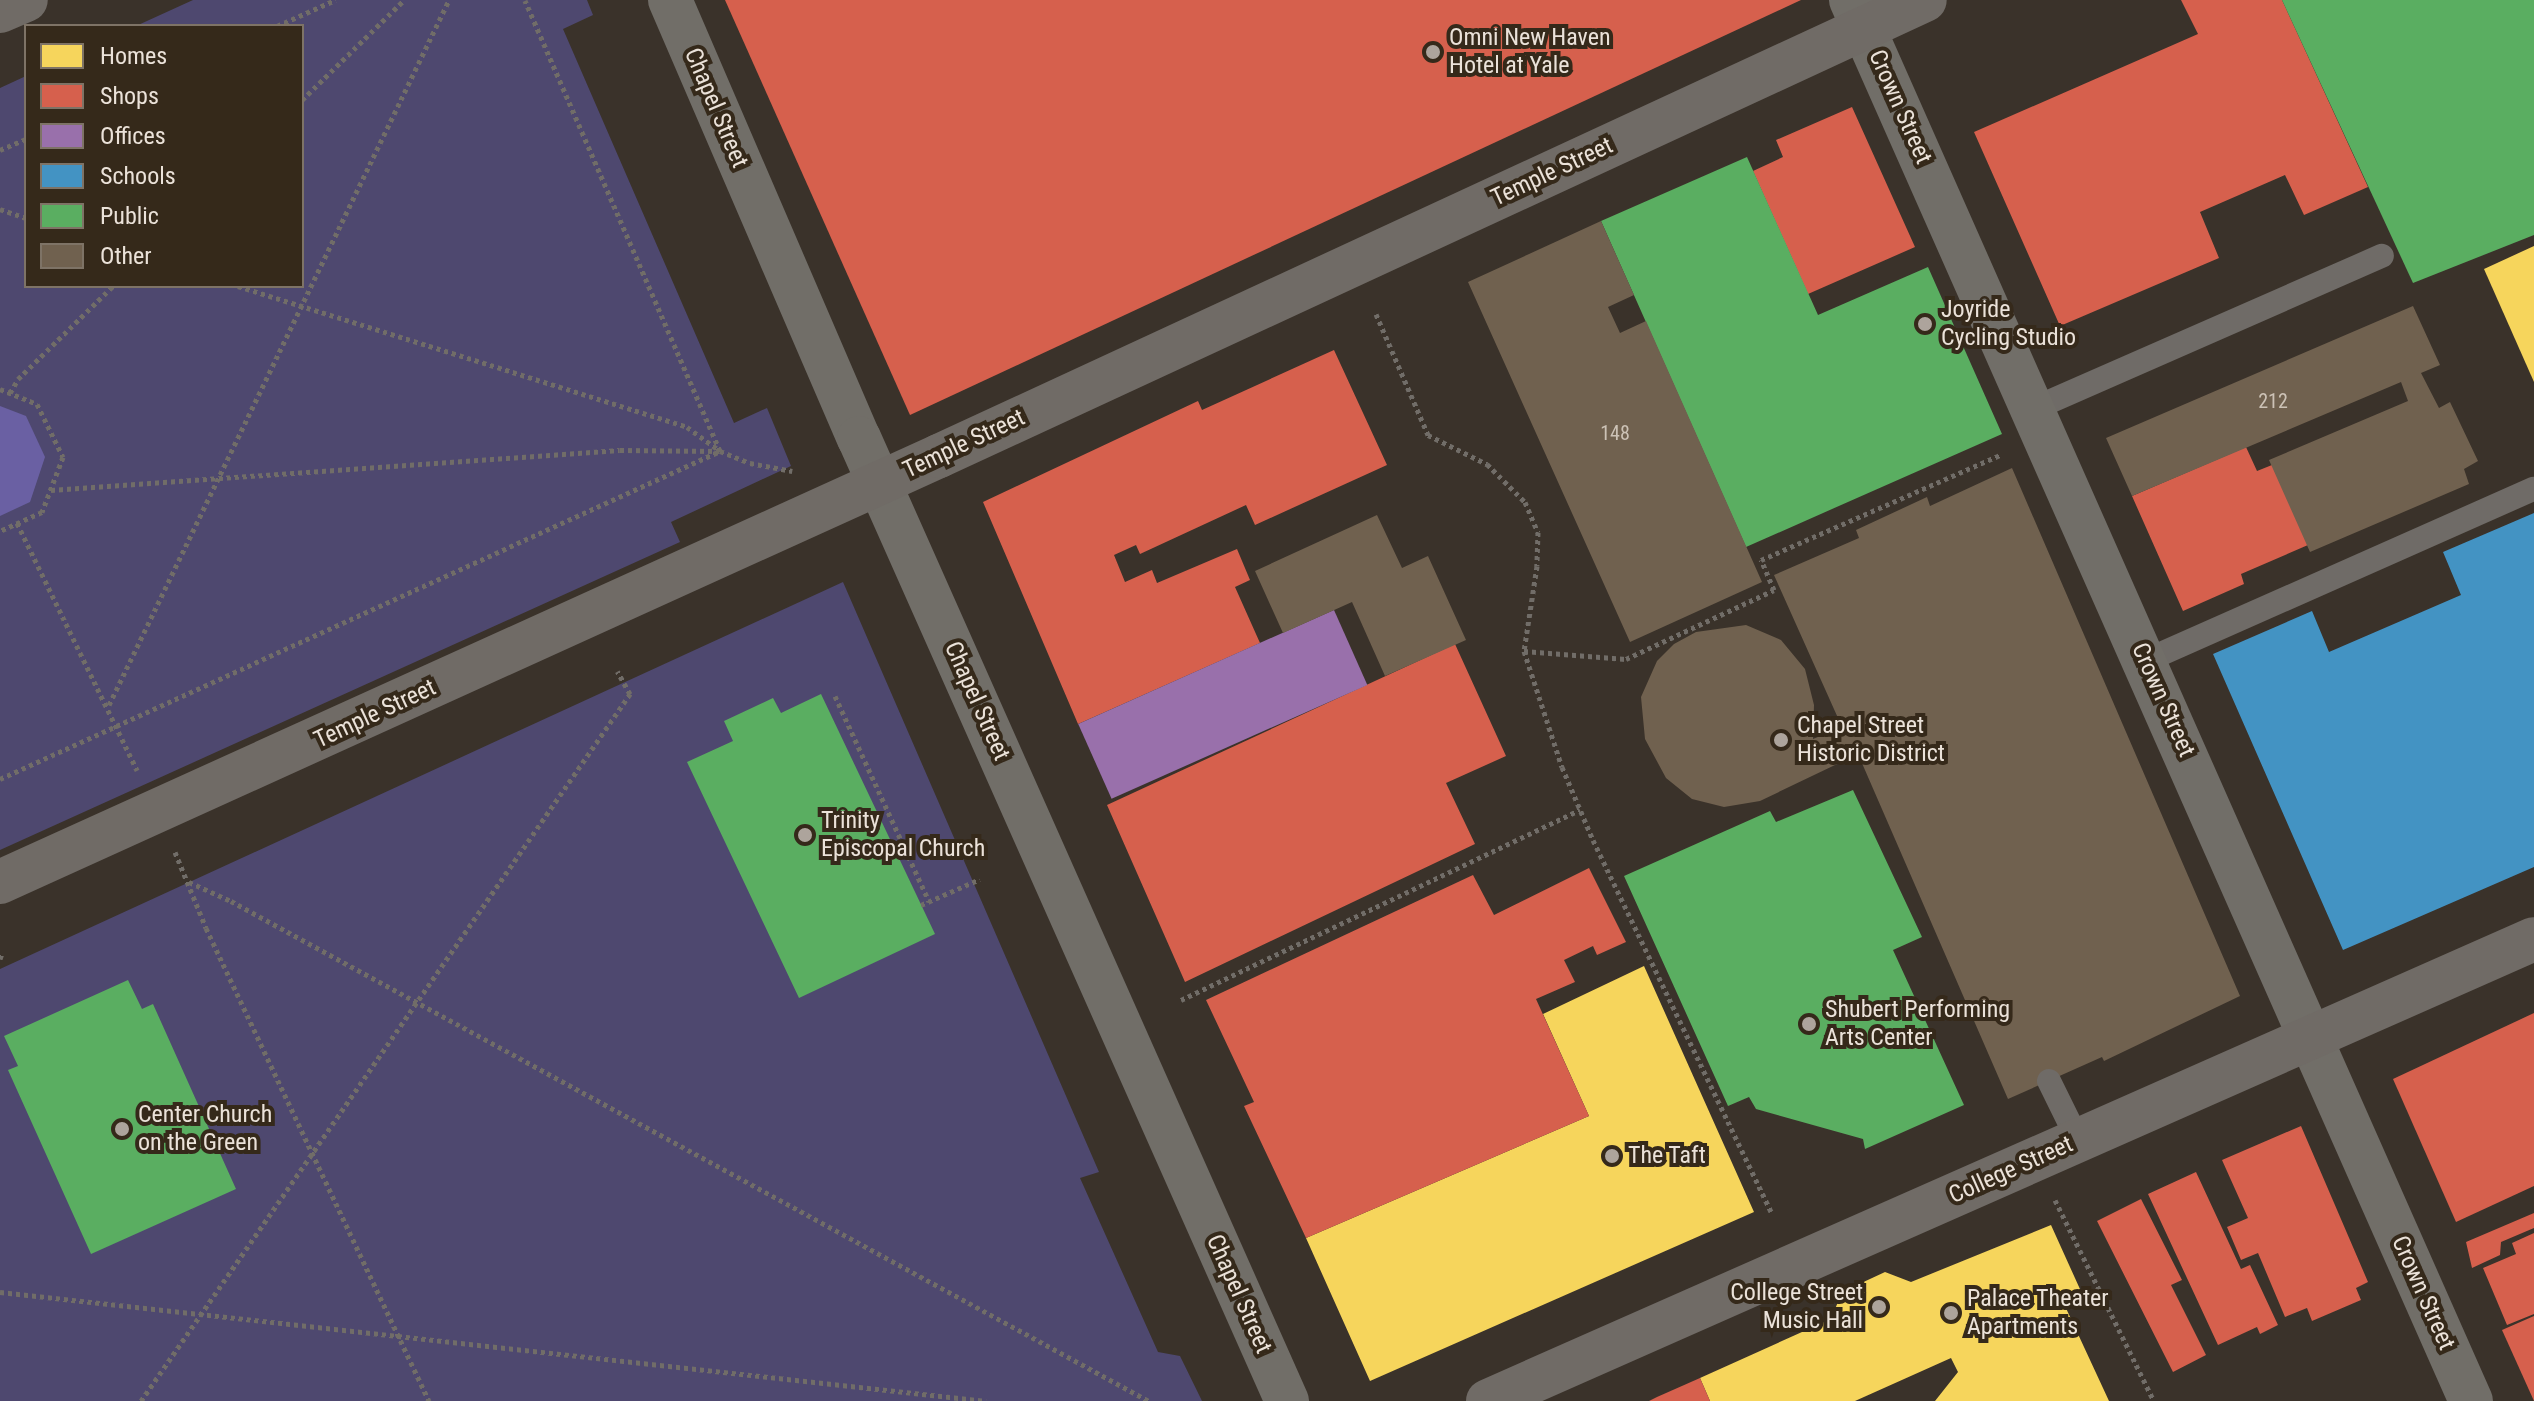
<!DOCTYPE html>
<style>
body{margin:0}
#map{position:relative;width:2534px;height:1401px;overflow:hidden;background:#3a322a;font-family:"Roboto Condensed",sans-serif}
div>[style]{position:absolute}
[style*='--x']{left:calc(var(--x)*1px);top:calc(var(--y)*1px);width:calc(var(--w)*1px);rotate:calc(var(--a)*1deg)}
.green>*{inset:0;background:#4e486f}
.water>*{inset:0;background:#6a60a3}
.homes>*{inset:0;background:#f6d55c}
.shops>*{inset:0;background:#d6604d}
.offices>*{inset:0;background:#9970ab;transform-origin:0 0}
.schools>*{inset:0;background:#4393c3}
.public>*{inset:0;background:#5aae61}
.building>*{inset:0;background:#70614f}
.path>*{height:5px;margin-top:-2.5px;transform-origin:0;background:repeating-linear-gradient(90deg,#716d68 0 4px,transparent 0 8px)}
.lane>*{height:24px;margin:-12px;padding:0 12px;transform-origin:12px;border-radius:12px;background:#6f6b67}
.secondary>*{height:44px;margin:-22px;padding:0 22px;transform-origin:22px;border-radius:22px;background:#716e68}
.primary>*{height:44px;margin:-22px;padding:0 22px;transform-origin:22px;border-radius:22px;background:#706b66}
.dots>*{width:22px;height:22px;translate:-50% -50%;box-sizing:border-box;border:4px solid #35291a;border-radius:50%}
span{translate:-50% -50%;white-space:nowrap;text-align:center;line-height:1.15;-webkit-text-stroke:8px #35291a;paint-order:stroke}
.number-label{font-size:20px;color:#ccc2b6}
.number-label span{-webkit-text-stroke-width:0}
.poi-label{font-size:24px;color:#ebe2d9}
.left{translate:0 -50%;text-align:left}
.right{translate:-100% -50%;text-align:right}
.street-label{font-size:24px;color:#ebe2d9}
.legend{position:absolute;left:24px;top:24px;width:280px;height:264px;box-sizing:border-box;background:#35291a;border:2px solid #7e7366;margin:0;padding:10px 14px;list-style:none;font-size:24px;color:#ebe2d9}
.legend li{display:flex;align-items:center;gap:16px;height:40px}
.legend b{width:40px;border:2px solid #7e7366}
</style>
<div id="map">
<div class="green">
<div style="clip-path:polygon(193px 0,587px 0,593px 15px,563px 29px,734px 423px,767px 408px,791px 466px,671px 522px,680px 542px,0 850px,0 88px,26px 76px,26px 286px,302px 286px,302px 26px,136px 26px)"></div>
<div style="clip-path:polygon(843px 582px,1099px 1172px,1080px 1178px,1158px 1352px,1180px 1356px,1202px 1401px,0 1401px,0 969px)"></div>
</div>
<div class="water">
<div style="clip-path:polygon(0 406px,26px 416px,45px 457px,30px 502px,0 516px)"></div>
</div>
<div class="homes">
<div style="clip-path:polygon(2534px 246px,2534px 382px,2484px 269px)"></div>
<div style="clip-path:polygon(1644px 966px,1754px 1212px,1370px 1381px,1306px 1238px,1589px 1116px,1543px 1014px)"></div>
<div style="clip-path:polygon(2051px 1225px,2084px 1298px,2065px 1306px,2109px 1401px,1935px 1401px,1958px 1372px,1951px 1358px,1855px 1401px,1710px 1401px,1700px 1378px,1831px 1319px,1842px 1292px,1885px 1272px,1911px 1282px)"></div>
</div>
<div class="shops">
<div style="clip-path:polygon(725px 0,1801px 0,910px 415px)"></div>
<div style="clip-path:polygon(2181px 0,2282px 0,2368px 187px,2304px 215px,2285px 175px,2200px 212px,2219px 258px,2060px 326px,1974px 132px,2198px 34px)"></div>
<div style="clip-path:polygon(1852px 107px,1915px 247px,1808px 294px,1753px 171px,1783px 157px,1776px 140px)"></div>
<div style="clip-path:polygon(1334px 350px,1387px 465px,1255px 525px,1246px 505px,1140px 554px,1136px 545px,1114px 555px,1125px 582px,1152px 570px,1157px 583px,1237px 549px,1250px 580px,1235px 587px,1260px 643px,1078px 724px,983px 502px,1198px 401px,1202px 410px)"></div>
<div style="clip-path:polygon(2246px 447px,2257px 471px,2272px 465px,2308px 545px,2241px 574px,2244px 584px,2183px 611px,2132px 496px)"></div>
<div style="clip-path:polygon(1455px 644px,1506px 756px,1446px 783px,1475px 844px,1185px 982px,1107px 805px)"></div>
<div style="clip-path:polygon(1589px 868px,1626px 942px,1597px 955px,1593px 946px,1564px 960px,1575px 982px,1536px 999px,1589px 1116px,1306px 1238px,1244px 1106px,1254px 1102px,1206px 1000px,1473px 875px,1494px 915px)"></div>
<div style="clip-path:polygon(2534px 1013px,2534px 1186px,2456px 1222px,2393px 1079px)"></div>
<div style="clip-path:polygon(2301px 1126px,2368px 1282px,2356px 1288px,2361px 1300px,2312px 1321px,2307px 1308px,2285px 1317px,2258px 1253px,2241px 1260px,2227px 1227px,2248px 1218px,2222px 1160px)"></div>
<div style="clip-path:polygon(2196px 1172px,2241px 1269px,2250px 1265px,2278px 1325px,2260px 1334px,2257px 1327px,2218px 1345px,2148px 1194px)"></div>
<div style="clip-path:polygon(2141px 1199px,2182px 1280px,2171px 1285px,2206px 1355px,2173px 1372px,2097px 1221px)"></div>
<div style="clip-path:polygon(2534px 1213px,2534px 1228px,2501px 1242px,2500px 1255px,2472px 1268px,2466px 1242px)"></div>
<div style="clip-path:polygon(2534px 1233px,2534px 1314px,2507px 1325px,2483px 1268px,2516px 1254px,2512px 1243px)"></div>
<div style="clip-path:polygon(2534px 1316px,2534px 1401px,2502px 1330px)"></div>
<div style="clip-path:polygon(1700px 1378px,1710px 1401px,1649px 1401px,1657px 1397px)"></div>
</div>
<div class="offices">
<div style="left:1334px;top:610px;width:82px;height:280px;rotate:66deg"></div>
</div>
<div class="schools">
<div style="clip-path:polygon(2534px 513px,2534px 867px,2343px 950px,2213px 654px,2312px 611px,2329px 652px,2461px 595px,2443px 552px)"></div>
</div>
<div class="public">
<div style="clip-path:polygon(2282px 0,2534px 0,2534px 235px,2413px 283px)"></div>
<div style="clip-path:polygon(1747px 157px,1818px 315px,1928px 267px,2002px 434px,1746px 547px,1601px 221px)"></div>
<div style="clip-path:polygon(821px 694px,935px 934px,799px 998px,687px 762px,733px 741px,724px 721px,773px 698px,781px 713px)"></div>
<div style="clip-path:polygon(1853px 790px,1922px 937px,1893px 950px,1964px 1105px,1865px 1149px,1863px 1139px,1756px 1109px,1749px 1097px,1728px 1106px,1624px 876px,1770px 811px,1776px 822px)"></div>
<div style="clip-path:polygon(128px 980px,142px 1009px,153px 1004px,236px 1189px,91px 1254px,8px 1070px,18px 1066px,4px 1036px)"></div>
</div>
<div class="building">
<div style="clip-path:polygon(1601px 221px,1634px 295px,1608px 307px,1620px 333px,1646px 321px,1762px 582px,1630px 642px,1468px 282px)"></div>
<div style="clip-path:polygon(2413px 306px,2440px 365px,2421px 373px,2439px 408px,2450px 402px,2478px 461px,2464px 469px,2469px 484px,2310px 552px,2269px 460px,2408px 401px,2401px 382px,2132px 496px,2106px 438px)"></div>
<div style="clip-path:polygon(2012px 468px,2240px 996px,2104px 1061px,2102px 1057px,2008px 1099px,1858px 754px,1760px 801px,1724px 807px,1692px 799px,1666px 778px,1645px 739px,1641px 697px,1657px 661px,1674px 644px,1696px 632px,1746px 625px,1781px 640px,1805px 669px,1814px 705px,1813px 739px,1842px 727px,1774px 575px,1859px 538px,1856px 530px,1927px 497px,1930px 506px)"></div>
<div style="clip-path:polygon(1377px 515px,1402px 568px,1428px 556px,1466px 640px,1385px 676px,1352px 602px,1283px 633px,1255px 571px)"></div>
</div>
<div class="path">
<div style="--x:277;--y:26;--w:64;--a:-24.1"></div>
<div style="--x:302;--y:100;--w:143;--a:-44.4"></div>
<div style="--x:0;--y:150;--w:28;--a:-23"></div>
<div style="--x:0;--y:209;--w:28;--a:19"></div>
<div style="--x:238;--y:286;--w:471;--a:17.4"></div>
<div style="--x:687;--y:427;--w:41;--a:36"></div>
<div style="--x:720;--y:451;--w:32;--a:22"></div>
<div style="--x:750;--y:463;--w:43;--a:10.8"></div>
<div style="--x:1376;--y:314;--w:132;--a:66.7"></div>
<div style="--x:1428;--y:435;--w:66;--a:26.2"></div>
<div style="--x:1487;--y:464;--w:54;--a:45"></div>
<div style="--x:1525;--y:502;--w:33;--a:67"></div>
<div style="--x:1538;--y:532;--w:34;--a:92"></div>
<div style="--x:1537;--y:566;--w:86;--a:98.7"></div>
<div style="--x:1524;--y:651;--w:122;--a:71.9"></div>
<div style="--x:1562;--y:767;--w:79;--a:67"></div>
<div style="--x:1593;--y:840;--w:412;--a:64.4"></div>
<div style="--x:0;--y:389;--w:40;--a:22"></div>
<div style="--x:37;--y:404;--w:59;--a:63.9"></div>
<div style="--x:63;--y:457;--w:59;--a:110.9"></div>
<div style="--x:42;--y:512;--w:46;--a:155.7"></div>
<div style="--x:10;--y:393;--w:16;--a:-60"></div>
<div style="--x:18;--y:379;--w:133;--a:-44.4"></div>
<div style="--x:51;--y:490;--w:570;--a:-4.02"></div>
<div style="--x:620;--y:450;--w:99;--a:0.6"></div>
<div style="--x:17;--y:523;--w:275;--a:64.1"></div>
<div style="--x:1524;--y:651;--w:102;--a:4.5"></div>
<div style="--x:1626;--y:659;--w:163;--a:-25"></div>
<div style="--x:1774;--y:590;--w:33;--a:-113"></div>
<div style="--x:1761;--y:560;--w:263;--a:-23.7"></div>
<div style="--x:835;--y:696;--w:226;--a:65.4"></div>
<div style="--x:109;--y:705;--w:783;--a:-64.25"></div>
<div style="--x:0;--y:779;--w:791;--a:-24.49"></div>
<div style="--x:720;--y:451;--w:491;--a:-113.4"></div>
<div style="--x:175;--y:852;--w:82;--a:67.8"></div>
<div style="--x:206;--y:928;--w:523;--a:64.76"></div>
<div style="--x:189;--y:882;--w:46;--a:24.3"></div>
<div style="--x:231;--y:901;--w:1045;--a:28.58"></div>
<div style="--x:921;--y:905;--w:64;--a:-23.8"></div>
<div style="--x:0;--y:959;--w:6;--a:-72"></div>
<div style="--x:1181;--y:1000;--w:442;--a:-25.5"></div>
<div style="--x:2055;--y:1200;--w:224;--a:63.8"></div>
<div style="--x:0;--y:1292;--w:992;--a:6.31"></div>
<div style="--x:141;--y:1401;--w:860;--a:-55.33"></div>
<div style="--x:630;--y:694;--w:26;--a:-119"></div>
</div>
<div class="lane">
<div style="--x:2033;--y:409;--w:381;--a:-23.7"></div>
<div style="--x:2145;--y:661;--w:425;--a:-23.9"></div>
<div style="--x:2049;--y:1081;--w:66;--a:63.8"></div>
</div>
<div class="secondary">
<div style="--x:670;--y:0;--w:477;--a:66.7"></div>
<div style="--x:859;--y:438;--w:1054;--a:66.04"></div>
<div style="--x:1851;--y:0;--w:1532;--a:66.13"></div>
</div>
<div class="primary">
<div style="--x:0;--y:11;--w:28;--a:-23"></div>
<div style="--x:0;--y:882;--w:1031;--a:-24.4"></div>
<div style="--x:939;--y:456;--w:1086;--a:-24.82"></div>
<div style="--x:1488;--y:1401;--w:1143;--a:-23.83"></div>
</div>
<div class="dots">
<div style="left:1433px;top:52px;background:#ada49c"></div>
<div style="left:1925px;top:324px;background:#ada49c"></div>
<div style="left:1781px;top:740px;background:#ada49c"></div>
<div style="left:805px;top:835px;background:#ada49c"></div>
<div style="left:1809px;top:1024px;background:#ada49c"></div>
<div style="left:122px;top:1129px;background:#ada49c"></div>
<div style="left:1612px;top:1156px;background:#ada49c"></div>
<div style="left:1879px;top:1307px;background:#ada49c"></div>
<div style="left:1951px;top:1313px;background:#ada49c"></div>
</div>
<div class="number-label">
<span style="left:2273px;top:401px">212</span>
<span style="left:1615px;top:433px">148</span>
</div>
<div class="poi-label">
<span class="left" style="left:1449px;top:52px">Omni New Haven<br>Hotel at Yale</span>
<span class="left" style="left:1941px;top:324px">Joyride<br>Cycling Studio</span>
<span class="left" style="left:1797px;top:740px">Chapel Street<br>Historic District</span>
<span class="left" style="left:821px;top:835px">Trinity<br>Episcopal Church</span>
<span class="left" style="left:1825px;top:1024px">Shubert Performing<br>Arts Center</span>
<span class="left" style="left:138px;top:1129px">Center Church<br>on the Green</span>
<span class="left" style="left:1628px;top:1156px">The Taft</span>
<span class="right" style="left:1863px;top:1307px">College Street<br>Music Hall</span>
<span class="left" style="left:1967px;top:1313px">Palace Theater<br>Apartments</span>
</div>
<div class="street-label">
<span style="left:1900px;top:107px;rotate:66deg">Crown Street</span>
<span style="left:716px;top:108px;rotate:67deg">Chapel Street</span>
<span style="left:1552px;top:172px;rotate:-25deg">Temple Street</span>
<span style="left:964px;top:444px;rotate:-25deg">Temple Street</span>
<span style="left:2163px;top:700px;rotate:66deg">Crown Street</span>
<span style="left:977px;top:701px;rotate:66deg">Chapel Street</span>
<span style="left:375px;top:714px;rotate:-25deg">Temple Street</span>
<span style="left:2011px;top:1170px;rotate:-24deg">College Street</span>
<span style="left:2423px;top:1293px;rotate:66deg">Crown Street</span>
<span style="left:1239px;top:1294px;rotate:66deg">Chapel Street</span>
</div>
<ul class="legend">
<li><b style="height:22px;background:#f6d55c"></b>Homes</li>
<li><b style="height:22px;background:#d6604d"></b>Shops</li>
<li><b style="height:22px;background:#9970ab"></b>Offices</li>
<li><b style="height:22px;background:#4393c3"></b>Schools</li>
<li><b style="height:22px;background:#5aae61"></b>Public</li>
<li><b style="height:22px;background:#70614f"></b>Other</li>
</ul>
</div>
